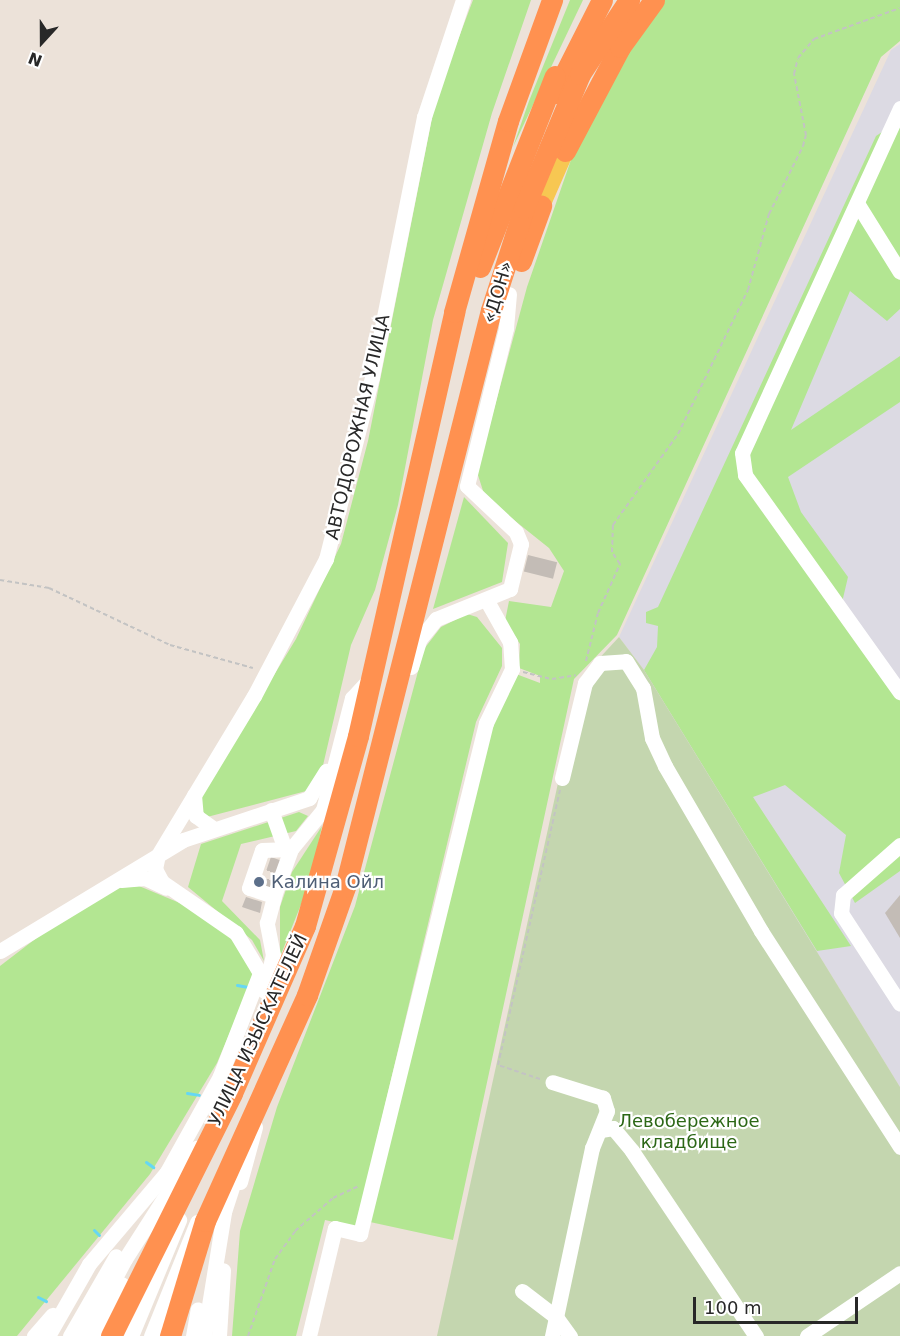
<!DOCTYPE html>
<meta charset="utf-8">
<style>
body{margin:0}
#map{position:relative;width:900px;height:1336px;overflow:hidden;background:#ece2d9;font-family:"DejaVu Sans",sans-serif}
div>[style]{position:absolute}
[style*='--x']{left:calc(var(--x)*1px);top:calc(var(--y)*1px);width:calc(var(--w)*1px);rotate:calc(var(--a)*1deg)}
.industrial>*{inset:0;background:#dcdae3}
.green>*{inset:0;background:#b3e692}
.cemetery>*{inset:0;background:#c4d6af}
.stream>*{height:3px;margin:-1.5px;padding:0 1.5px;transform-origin:1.5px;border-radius:1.5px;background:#65d7f4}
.building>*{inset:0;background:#c3bcb6;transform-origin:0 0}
.minor-tunnel>*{height:15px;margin-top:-7.5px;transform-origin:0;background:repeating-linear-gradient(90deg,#c5bdb6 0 15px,transparent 0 23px)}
.path>*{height:2px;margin-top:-1px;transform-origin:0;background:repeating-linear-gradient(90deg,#c3c3c3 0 4.5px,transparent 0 7.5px)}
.minor>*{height:15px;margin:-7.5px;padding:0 7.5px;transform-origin:7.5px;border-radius:7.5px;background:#fff}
.major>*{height:18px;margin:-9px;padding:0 9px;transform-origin:9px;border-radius:9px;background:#f7c752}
.highway>*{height:21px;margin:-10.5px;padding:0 10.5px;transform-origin:10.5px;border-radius:10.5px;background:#ff9150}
.dots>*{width:16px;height:16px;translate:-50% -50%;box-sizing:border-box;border:3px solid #fff;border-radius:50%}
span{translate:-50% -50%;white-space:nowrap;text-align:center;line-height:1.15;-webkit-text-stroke:4.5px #fff;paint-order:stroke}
.street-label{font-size:18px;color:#282828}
.service-label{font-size:18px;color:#4e5e75}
.left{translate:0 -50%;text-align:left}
.park-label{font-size:18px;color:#2c6716}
.north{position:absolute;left:12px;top:12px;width:60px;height:60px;-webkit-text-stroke:4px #fff;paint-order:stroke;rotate:201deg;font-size:16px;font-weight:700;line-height:24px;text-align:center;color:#282828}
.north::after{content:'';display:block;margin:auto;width:21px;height:27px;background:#282828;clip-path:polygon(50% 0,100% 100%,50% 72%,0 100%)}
.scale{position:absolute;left:693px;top:1297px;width:165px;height:27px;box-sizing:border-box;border:3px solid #282828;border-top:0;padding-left:8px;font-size:18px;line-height:21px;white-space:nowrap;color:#282828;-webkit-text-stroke:4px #fff;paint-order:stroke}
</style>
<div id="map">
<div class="industrial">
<div style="clip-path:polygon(900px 44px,900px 1087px,644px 670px,619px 637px,891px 50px)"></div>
</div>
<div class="green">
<div style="clip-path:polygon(473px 0,531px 0,492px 113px,433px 320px,398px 505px,375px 590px,351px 645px,321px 774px,310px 790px,207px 817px,200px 808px,202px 793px,296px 639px,341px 544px,368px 441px,436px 98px)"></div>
<div style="clip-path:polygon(570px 0,583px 0,513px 147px,529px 101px)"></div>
<div style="clip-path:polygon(665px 0,900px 0,900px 41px,881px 57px,617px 635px,574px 679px,453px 1240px,370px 1222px,491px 726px,516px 674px,540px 683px,540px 676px,519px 668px,520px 644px,505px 621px,509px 601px,551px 607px,564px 571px,549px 548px,485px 497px,477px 472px,527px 287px,573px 154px,634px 42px)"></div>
<div style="clip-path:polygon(900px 120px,900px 309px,887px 321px,850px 291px,791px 430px,900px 356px,900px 402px,788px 477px,801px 512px,848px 577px,840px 611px,900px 680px,900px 871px,855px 903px,839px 873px,846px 835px,785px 785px,753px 797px,851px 946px,817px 951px,644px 670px,657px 647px,658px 626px,646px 623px,646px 612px,658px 607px,876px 136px)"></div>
<div style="clip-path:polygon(464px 497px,508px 543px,502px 582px,433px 609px)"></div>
<div style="clip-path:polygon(467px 614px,477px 617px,502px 648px,502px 666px,476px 722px,356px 1227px,325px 1220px,296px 1336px,232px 1336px,240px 1231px,277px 1107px,355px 906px,424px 649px,441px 627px)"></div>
<div style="clip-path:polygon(299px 812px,308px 816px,296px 831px,241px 844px,222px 901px,260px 940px,264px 961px,252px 940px,188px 887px,201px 844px)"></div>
<div style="clip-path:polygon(322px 826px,310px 882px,280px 957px,280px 907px,292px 872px)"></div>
<div style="clip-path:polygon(139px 886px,187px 906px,246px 949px,253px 978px,217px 1063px,150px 1174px,17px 1336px,0 1336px,0 966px,60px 920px,117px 888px)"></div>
</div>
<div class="cemetery">
<div style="clip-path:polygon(619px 637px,644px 670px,900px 1087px,900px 1336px,437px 1336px,581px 678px)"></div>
</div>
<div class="stream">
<div style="--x:237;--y:985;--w:11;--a:10"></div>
<div style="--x:187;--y:1093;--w:12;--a:9"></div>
<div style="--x:146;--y:1162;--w:9;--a:36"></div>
<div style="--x:94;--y:1230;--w:7;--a:45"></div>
<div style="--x:38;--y:1297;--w:9;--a:27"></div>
</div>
<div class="building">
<div style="left:528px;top:555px;width:30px;height:17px;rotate:14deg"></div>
<div style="clip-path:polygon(900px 895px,900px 938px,885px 913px)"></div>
<div style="clip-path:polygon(246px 897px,262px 902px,260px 913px,242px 907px)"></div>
</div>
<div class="minor-tunnel">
<div style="--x:266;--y:894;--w:37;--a:-71"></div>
</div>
<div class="path">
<div style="--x:0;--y:580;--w:50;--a:9.3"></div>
<div style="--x:49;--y:588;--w:134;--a:25.2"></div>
<div style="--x:170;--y:645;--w:86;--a:15.5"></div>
<div style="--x:586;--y:661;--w:49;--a:-76"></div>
<div style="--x:598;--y:613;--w:54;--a:-65.8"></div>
<div style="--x:620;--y:564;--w:14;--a:-124"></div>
<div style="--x:612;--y:552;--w:27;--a:-88"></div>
<div style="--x:613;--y:525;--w:112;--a:-54.5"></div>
<div style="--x:678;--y:434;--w:160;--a:-64.1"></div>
<div style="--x:748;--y:290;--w:79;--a:-74.6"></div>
<div style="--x:769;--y:214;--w:76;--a:-63.4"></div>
<div style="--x:803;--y:146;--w:11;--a:-75"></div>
<div style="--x:806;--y:135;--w:62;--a:-101.1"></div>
<div style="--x:794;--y:74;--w:16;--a:-76"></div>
<div style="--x:798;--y:58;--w:25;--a:-50"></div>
<div style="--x:814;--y:39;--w:91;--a:-19.8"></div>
<div style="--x:523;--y:672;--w:30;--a:14"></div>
<div style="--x:552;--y:679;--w:24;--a:-9"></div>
<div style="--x:540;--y:1079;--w:44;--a:-161.6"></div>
<div style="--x:498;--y:1065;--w:282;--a:-77.3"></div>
<div style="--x:248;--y:1336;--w:82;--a:-70.7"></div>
<div style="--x:275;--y:1259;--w:34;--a:-54"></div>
<div style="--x:295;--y:1231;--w:50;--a:-41"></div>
<div style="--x:333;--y:1198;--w:29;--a:-25"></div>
</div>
<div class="minor">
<div style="--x:900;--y:108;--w:379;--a:114.6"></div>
<div style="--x:742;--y:453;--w:22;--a:82"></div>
<div style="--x:745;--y:475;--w:267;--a:54.5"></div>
<div style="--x:857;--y:203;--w:81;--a:58.1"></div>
<div style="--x:411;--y:667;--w:28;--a:-73"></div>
<div style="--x:419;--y:640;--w:27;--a:-51"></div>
<div style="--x:436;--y:619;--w:80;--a:-22.1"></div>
<div style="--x:510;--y:589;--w:46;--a:-76.3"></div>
<div style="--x:521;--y:544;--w:13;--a:-113"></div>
<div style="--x:516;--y:532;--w:67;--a:-136.8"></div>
<div style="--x:467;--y:486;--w:163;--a:-76.1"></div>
<div style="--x:506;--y:328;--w:34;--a:-85"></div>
<div style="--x:562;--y:778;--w:98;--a:-76.4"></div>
<div style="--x:585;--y:683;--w:25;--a:-53"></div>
<div style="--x:600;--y:663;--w:26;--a:-4"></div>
<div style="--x:626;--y:661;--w:32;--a:58"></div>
<div style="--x:643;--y:688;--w:51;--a:79.8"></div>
<div style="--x:652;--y:738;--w:31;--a:65"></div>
<div style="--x:665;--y:766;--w:191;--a:59.8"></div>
<div style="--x:761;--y:931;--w:257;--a:57.2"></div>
<div style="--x:194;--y:795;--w:21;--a:85"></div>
<div style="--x:196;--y:816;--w:19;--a:36"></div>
<div style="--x:271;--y:810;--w:41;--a:70.3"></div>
<div style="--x:900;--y:845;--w:76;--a:138.7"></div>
<div style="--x:843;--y:895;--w:18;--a:96"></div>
<div style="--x:841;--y:913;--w:108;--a:57"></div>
<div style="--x:121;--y:880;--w:24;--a:-5"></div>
<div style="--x:145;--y:878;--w:23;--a:25"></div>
<div style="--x:274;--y:896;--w:26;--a:-162"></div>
<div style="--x:249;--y:888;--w:40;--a:-71.1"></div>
<div style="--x:262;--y:850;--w:29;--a:-2"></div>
<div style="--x:0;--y:951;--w:214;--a:-31.2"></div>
<div style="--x:183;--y:840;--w:133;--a:-18.4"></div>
<div style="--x:309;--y:798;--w:32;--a:-58"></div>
<div style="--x:264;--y:991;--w:37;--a:-76"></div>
<div style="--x:273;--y:955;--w:33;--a:-101"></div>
<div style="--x:267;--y:923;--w:28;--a:-75"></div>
<div style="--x:274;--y:896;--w:50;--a:-70.1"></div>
<div style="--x:291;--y:849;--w:50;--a:-50.6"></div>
<div style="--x:323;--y:810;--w:116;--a:-75.5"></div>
<div style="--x:352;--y:698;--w:25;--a:-47"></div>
<div style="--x:601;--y:1130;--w:12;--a:-9"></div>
<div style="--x:613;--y:1128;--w:30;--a:50"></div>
<div style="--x:632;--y:1151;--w:223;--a:56.2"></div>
<div style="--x:163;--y:1179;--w:118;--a:-61"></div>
<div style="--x:220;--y:1076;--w:110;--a:-68.8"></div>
<div style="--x:260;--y:973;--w:47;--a:-121"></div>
<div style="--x:236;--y:933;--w:90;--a:-145.4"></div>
<div style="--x:162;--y:882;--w:15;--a:-118"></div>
<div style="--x:155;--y:869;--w:14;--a:-78"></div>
<div style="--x:158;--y:855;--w:186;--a:-58.9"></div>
<div style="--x:254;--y:696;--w:155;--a:-62.3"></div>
<div style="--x:326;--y:559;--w:188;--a:-75.8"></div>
<div style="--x:372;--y:377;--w:265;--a:-78.7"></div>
<div style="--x:424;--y:117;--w:123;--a:-71.6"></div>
<div style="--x:240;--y:1182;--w:57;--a:-74.7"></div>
<div style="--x:522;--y:1291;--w:43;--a:37.4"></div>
<div style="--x:556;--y:1317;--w:24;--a:54"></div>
<div style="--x:34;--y:1336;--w:28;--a:-49"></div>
<div style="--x:48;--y:1336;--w:83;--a:-60.3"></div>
<div style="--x:89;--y:1264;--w:121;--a:-49.7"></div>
<div style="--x:70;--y:1336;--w:92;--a:-60.1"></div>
<div style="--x:84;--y:1336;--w:87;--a:-62"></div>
<div style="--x:125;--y:1259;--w:132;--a:-57.4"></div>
<div style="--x:98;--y:1336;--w:57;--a:-65.2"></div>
<div style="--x:131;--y:1336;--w:126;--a:-67.5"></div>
<div style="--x:151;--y:1336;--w:123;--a:-68"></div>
<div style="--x:193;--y:1336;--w:27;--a:-80"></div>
<div style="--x:204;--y:1336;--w:126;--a:-80.8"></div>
<div style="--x:224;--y:1212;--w:45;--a:-72"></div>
<div style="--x:219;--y:1336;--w:66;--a:-86.5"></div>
<div style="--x:309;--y:1336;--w:111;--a:-76.5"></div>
<div style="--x:335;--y:1228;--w:26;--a:13"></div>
<div style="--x:360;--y:1234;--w:526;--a:-76.15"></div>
<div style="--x:486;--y:723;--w:60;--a:-64.3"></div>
<div style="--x:512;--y:669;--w:27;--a:-94"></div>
<div style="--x:510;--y:642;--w:47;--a:-119.3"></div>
<div style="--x:552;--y:1336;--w:192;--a:-78"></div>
<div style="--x:592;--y:1148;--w:40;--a:-68"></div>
<div style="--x:607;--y:1111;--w:14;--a:-107"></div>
<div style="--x:603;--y:1098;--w:53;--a:-162.6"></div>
<div style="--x:807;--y:1336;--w:112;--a:-34.1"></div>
</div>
<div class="major">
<div style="--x:541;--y:206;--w:60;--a:-66.4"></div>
</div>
<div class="highway">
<div style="--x:555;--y:93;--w:104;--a:-63.2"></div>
<div style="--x:565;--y:151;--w:118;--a:-62.1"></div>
<div style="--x:620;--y:47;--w:58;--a:-54.1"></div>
<div style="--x:521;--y:261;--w:59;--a:-70"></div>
<div style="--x:480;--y:267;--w:205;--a:-68.6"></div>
<div style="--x:111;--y:1336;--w:271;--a:-63.5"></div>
<div style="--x:232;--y:1093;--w:182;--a:-66.4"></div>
<div style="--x:305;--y:926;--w:197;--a:-74.4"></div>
<div style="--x:358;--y:736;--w:435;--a:-77.2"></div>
<div style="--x:454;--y:312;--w:198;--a:-74.2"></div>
<div style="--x:508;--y:121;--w:129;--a:-70"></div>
<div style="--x:170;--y:1336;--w:120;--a:-73.1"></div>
<div style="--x:205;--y:1221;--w:248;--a:-65.7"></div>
<div style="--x:307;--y:995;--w:114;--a:-70.6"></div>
<div style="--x:345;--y:887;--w:595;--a:-75.8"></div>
<div style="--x:491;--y:310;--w:107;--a:-72.1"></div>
<div style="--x:524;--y:208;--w:145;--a:-67.3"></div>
<div style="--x:580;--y:74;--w:89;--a:-56.5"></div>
</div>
<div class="dots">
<div style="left:259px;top:882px;background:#5c6f8a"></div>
</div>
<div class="street-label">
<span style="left:498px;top:292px;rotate:-73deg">«ДОН»</span>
<span style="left:358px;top:427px;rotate:-77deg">АВТОДОРОЖНАЯ УЛИЦА</span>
<span style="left:258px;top:1030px;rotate:-65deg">УЛИЦА ИЗЫСКАТЕЛЕЙ</span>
</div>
<div class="service-label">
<span class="left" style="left:271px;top:882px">Калина Ойл</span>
</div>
<div class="park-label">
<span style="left:689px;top:1132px">Левобережное<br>кладбище</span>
</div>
<div class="north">N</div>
<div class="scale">100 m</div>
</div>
